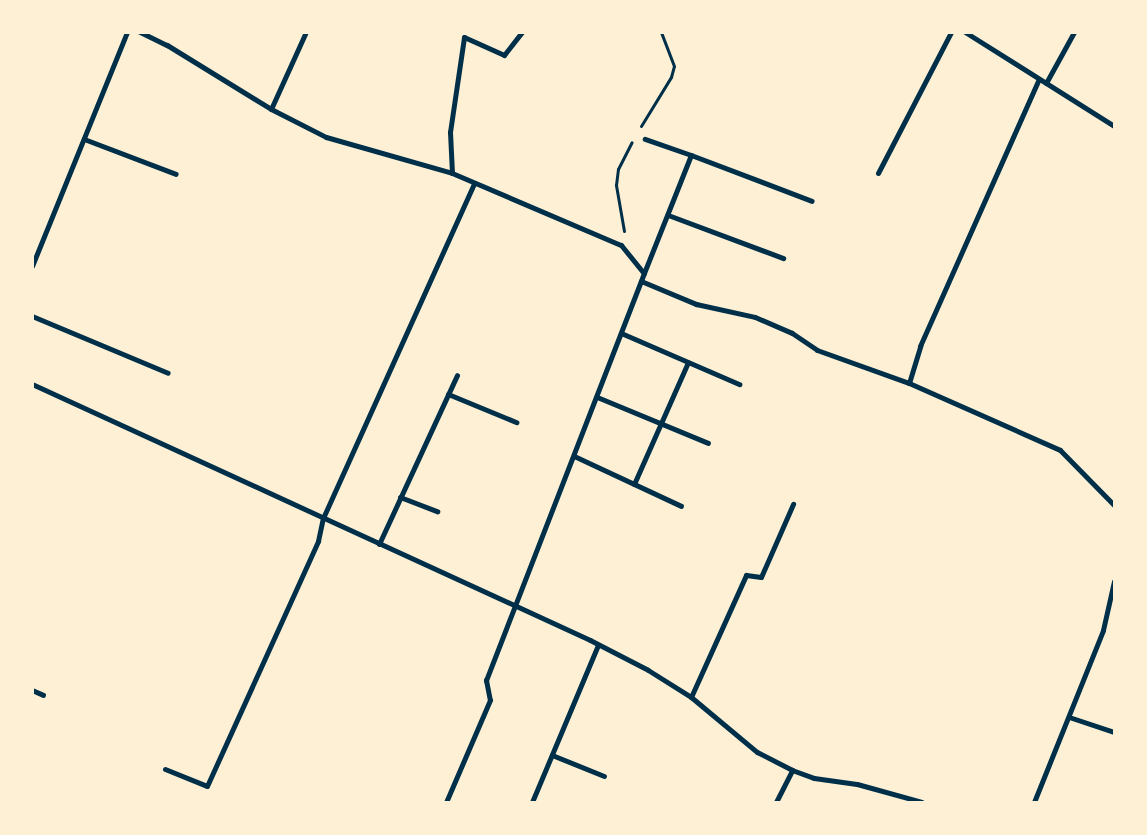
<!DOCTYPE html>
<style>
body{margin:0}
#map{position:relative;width:1147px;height:835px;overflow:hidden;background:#fdf0d5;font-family:"Source Sans 3",sans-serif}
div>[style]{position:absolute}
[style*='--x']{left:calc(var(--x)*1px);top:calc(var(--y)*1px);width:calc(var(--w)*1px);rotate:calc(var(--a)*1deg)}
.path>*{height:3px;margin:-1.5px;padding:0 1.5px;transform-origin:1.5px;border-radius:1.5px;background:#003049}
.minor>*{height:5px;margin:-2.5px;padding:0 2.5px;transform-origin:2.5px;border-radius:2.5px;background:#003049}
span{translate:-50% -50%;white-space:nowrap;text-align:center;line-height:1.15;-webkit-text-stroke:4px #fdf0d5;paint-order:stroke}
.frame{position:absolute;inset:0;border:34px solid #fdf0d5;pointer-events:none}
</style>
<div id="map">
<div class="path">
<div style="--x:641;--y:126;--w:57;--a:-58.5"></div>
<div style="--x:671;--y:77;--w:11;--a:-75"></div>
<div style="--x:674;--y:66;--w:36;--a:-111"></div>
<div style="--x:624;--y:231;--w:47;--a:-99.9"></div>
<div style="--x:616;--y:185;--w:16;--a:-83"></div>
<div style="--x:618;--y:169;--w:30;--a:-63"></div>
</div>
<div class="minor">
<div style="--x:140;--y:32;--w:30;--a:26"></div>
<div style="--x:167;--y:45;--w:122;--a:31.6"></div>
<div style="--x:271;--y:109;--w:62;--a:27"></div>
<div style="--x:326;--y:137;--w:131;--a:15.9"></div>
<div style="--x:452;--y:173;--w:184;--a:23.1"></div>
<div style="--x:621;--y:245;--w:36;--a:51"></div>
<div style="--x:644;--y:273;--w:437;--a:111.2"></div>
<div style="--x:486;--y:680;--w:20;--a:79"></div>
<div style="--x:490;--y:700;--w:111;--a:113.3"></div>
<div style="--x:965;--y:32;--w:176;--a:32.2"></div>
<div style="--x:1046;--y:83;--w:58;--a:-61.2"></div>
<div style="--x:271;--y:109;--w:85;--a:-65.6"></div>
<div style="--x:84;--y:139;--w:98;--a:20.8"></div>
<div style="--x:691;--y:155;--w:129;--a:20.8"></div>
<div style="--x:452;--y:173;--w:41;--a:-92.8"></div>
<div style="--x:450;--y:132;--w:96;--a:-81.6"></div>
<div style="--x:464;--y:37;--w:44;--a:24.2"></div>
<div style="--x:504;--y:55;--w:29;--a:-52"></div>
<div style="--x:878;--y:173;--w:159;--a:-62.6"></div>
<div style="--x:668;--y:215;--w:123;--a:20.5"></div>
<div style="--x:32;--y:266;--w:253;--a:-67.9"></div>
<div style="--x:644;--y:273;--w:127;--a:-68.3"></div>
<div style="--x:691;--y:155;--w:49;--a:-160.8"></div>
<div style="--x:641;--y:281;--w:60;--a:22.7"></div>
<div style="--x:696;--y:304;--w:60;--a:12.4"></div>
<div style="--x:755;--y:317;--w:40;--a:23.4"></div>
<div style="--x:792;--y:333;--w:30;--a:34"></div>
<div style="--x:817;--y:350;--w:98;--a:19.7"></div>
<div style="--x:909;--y:383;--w:165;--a:23.9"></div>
<div style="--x:1060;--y:450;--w:77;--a:45.5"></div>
<div style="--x:32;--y:316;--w:147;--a:22.7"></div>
<div style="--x:621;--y:333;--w:129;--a:23.4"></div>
<div style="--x:909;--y:383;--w:39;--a:-73"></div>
<div style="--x:920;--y:346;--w:292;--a:-66"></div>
<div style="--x:32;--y:384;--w:614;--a:24.64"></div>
<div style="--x:590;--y:640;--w:65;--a:27.3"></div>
<div style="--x:648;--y:670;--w:51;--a:32.1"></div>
<div style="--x:691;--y:697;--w:86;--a:39.8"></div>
<div style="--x:757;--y:752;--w:39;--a:27"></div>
<div style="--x:792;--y:770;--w:23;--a:20"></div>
<div style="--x:814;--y:778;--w:43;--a:7.9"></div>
<div style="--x:857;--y:784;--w:67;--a:15.5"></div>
<div style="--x:448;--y:394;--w:74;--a:22.4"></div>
<div style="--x:597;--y:397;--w:120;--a:22.5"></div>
<div style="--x:574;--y:456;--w:118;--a:25"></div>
<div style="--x:634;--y:484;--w:133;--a:-66.1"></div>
<div style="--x:400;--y:497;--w:40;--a:21"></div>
<div style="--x:379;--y:544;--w:186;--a:-65.2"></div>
<div style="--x:32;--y:690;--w:12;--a:24"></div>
<div style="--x:691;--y:697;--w:134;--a:-65.7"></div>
<div style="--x:746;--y:575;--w:15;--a:8"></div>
<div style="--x:761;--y:577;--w:80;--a:-66.3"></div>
<div style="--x:1069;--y:717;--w:47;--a:18.4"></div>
<div style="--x:552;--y:755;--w:56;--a:22"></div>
<div style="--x:165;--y:769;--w:45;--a:22"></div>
<div style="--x:207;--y:786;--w:269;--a:-65.6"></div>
<div style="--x:318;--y:541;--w:24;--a:-78"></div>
<div style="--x:323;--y:518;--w:367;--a:-65.7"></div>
<div style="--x:532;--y:802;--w:170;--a:-67.2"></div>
<div style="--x:776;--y:802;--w:36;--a:-63"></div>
<div style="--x:1034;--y:802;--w:185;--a:-68.1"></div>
<div style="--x:1103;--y:630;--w:50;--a:-77.3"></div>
</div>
<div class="frame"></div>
</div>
